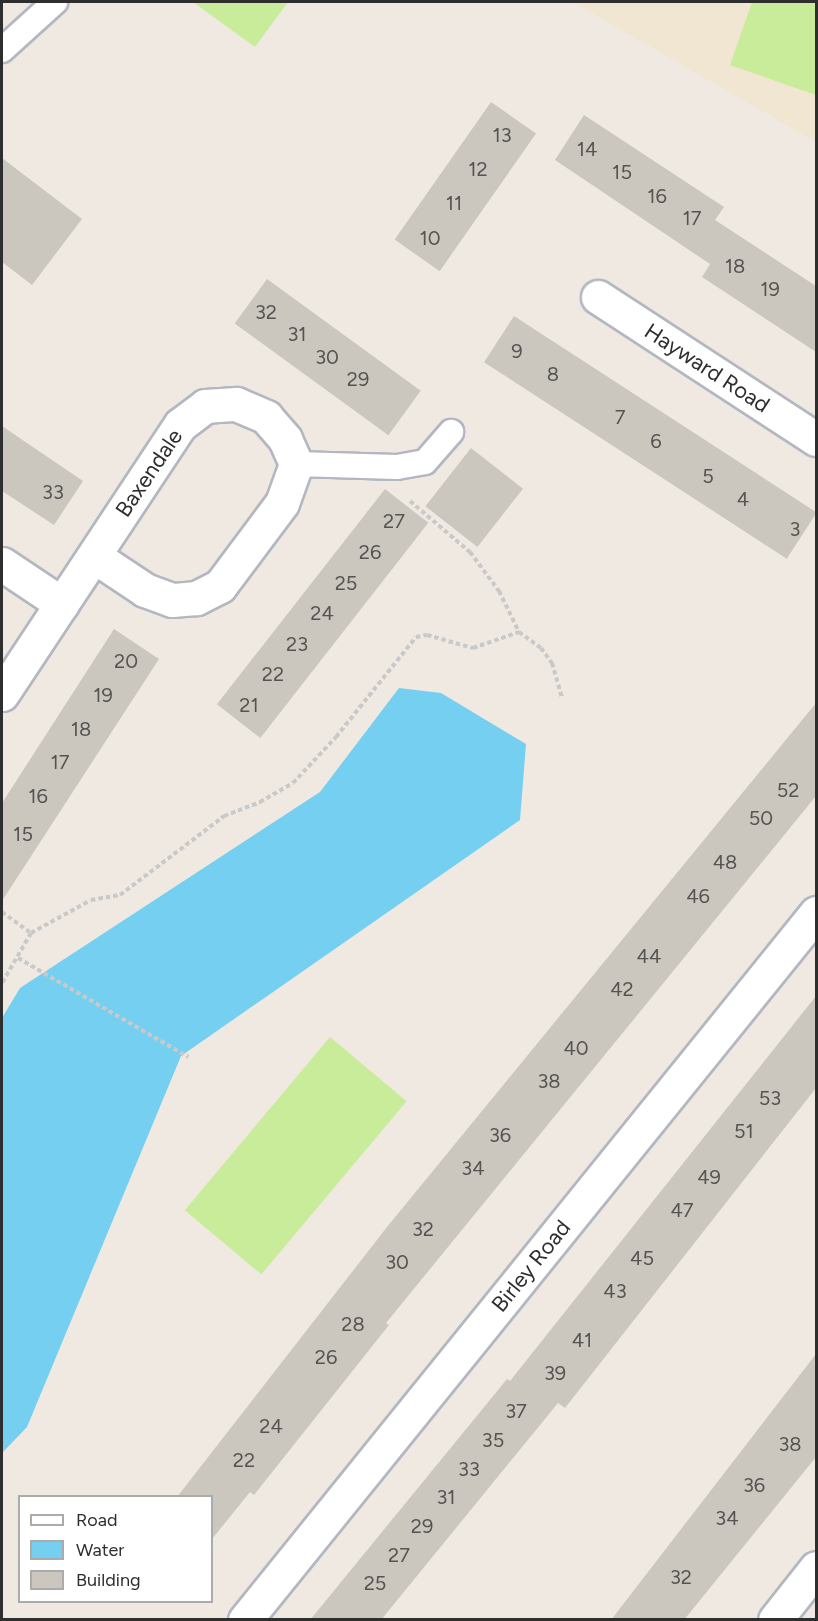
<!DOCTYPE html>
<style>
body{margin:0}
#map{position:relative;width:818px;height:1621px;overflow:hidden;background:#efe9e1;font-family:Figtree,sans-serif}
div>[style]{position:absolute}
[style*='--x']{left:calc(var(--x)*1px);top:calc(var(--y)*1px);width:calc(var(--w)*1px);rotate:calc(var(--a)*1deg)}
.education>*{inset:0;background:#f0e6d1}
.pitch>*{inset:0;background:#c9ec9a;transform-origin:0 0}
.water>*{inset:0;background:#75cff0}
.building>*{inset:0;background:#cbc7bf;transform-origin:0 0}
.path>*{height:4px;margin-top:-2px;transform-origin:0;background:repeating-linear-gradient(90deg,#c9c9c9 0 4.5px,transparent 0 7.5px)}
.roads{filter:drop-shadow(2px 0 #b4b7c1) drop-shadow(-2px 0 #b4b7c1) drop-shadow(0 2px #b4b7c1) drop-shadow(0 -2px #b4b7c1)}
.lane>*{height:24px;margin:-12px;padding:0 12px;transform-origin:12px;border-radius:12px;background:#fff}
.street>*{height:33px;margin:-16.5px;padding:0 16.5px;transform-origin:16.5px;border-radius:16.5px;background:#fff}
span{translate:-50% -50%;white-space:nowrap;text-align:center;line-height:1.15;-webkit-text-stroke:6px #fff;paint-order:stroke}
.number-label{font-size:20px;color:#555452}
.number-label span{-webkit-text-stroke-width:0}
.street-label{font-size:22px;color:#2e2e2e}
.frame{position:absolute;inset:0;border:3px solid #2e2e2e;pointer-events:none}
.legend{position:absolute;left:18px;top:1495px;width:195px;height:108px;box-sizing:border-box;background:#fff;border:2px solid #ababab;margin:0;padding:8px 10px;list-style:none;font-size:18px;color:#2e2e2e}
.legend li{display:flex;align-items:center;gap:12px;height:30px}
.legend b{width:30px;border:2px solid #ababab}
</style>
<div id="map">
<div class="education">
<div style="clip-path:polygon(573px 2px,816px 2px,816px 142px)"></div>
</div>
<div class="pitch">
<div style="clip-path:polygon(193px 2px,288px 2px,255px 47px)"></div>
<div style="clip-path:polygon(752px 2px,816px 2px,816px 95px,730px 65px)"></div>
<div style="left:330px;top:1037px;width:100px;height:226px;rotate:40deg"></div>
</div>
<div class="water">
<div style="clip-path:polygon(399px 688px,441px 693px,526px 744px,520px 820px,181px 1056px,27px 1427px,2px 1453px,2px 1018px,20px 988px,320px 792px)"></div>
</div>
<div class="building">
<div style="left:491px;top:102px;width:55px;height:168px;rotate:35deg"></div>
<div style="clip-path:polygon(584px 115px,724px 207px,715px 220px,816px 286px,816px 352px,702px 277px,710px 264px,555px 160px)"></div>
<div style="clip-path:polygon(2px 158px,82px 219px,32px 285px,2px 262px)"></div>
<div style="left:267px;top:279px;width:190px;height:55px;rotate:36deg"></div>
<div style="left:514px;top:316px;width:361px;height:55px;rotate:33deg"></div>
<div style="clip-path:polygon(2px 426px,83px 481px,54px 525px,2px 491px)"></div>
<div style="left:471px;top:448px;width:66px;height:74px;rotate:38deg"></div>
<div style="left:385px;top:489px;width:55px;height:273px;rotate:38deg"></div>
<div style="clip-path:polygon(114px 629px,159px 659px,2px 901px,2px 803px)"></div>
<div style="clip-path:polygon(816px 703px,816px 796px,386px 1323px,389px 1325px,254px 1495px,250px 1492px,212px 1539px,212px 1497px,177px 1497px,387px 1227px)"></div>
<div style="clip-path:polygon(816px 996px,816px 1088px,565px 1408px,558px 1403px,381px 1620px,310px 1620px,507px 1379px,510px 1381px)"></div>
<div style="clip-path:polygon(816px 1354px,816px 1457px,684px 1620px,611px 1620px)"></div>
</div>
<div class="path">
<div style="--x:410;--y:501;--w:79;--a:40.4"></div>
<div style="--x:470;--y:552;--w:49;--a:53.4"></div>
<div style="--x:499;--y:591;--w:46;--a:64"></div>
<div style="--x:2;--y:912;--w:36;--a:36"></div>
<div style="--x:31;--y:933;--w:58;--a:120.1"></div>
<div style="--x:31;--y:933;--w:68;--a:-28.8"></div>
<div style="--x:91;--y:900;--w:29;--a:-10"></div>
<div style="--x:120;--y:895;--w:131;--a:-37.2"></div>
<div style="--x:224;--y:816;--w:39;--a:-21"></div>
<div style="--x:260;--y:802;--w:38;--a:-30"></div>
<div style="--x:293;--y:783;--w:63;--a:-46.9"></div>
<div style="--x:336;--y:737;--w:128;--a:-51.3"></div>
<div style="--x:416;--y:637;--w:11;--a:-10"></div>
<div style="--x:427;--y:635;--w:48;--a:15.8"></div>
<div style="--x:473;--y:648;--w:49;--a:-19.2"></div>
<div style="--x:519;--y:632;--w:27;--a:36"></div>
<div style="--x:541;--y:648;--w:19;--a:54"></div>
<div style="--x:552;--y:663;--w:36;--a:74"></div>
<div style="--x:18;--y:958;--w:197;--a:30.2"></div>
</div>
<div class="roads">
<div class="lane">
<div style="--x:2;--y:50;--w:72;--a:-42.2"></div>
<div style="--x:296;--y:464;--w:101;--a:1.7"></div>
<div style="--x:397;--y:467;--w:28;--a:-10"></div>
<div style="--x:425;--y:462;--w:40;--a:-49"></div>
</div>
<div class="street">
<div style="--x:598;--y:297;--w:260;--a:33.1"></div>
<div style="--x:2;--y:564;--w:72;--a:33.7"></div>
<div style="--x:2;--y:694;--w:323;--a:-56.5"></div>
<div style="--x:180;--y:425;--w:31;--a:-37"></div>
<div style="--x:205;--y:406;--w:31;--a:-4"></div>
<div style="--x:236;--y:404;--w:33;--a:23"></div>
<div style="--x:266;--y:417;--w:29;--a:49"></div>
<div style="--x:285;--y:439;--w:27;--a:66"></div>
<div style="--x:296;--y:464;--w:41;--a:109.7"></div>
<div style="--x:282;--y:503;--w:104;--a:126.8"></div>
<div style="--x:220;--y:586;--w:27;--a:153"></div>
<div style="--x:196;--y:598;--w:24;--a:175"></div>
<div style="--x:172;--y:600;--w:29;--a:-160"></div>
<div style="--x:145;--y:590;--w:61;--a:-146.3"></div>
<div style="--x:245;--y:1620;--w:909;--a:-51.07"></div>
<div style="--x:775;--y:1620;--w:66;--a:-51.7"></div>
</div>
</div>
<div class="number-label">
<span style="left:502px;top:135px">13</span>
<span style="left:587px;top:149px">14</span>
<span style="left:478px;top:169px">12</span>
<span style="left:622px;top:172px">15</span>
<span style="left:657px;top:196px">16</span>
<span style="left:454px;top:203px">11</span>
<span style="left:692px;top:218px">17</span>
<span style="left:430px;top:238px">10</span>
<span style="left:735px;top:266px">18</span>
<span style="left:770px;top:289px">19</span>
<span style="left:266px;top:312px">32</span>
<span style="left:297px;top:334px">31</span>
<span style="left:517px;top:351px">9</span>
<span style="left:327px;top:357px">30</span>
<span style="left:553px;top:374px">8</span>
<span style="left:358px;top:379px">29</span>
<span style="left:620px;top:417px">7</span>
<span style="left:656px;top:441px">6</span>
<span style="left:708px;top:476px">5</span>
<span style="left:53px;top:492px">33</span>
<span style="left:743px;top:499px">4</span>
<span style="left:394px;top:521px">27</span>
<span style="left:795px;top:529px">3</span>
<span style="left:370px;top:552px">26</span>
<span style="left:346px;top:583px">25</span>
<span style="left:322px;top:613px">24</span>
<span style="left:297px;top:644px">23</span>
<span style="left:126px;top:661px">20</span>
<span style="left:273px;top:674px">22</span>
<span style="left:103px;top:695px">19</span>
<span style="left:249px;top:705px">21</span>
<span style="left:81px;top:729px">18</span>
<span style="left:60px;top:762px">17</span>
<span style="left:788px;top:790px">52</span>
<span style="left:38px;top:796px">16</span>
<span style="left:761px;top:818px">50</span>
<span style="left:23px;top:834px">15</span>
<span style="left:725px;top:862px">48</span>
<span style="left:698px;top:896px">46</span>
<span style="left:649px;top:956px">44</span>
<span style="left:622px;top:989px">42</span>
<span style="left:576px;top:1048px">40</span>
<span style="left:549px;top:1081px">38</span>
<span style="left:770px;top:1098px">53</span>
<span style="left:744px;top:1131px">51</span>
<span style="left:500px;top:1135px">36</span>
<span style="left:473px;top:1168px">34</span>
<span style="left:709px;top:1177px">49</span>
<span style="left:682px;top:1210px">47</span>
<span style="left:423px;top:1229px">32</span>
<span style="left:642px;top:1258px">45</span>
<span style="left:397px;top:1262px">30</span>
<span style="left:615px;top:1291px">43</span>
<span style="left:353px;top:1324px">28</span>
<span style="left:582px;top:1340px">41</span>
<span style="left:326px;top:1357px">26</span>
<span style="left:555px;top:1373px">39</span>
<span style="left:516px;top:1411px">37</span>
<span style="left:271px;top:1426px">24</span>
<span style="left:493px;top:1440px">35</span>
<span style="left:790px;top:1444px">38</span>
<span style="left:244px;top:1460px">22</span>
<span style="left:469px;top:1469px">33</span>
<span style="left:754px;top:1485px">36</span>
<span style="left:446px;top:1497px">31</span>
<span style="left:727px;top:1518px">34</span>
<span style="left:422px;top:1526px">29</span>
<span style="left:399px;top:1555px">27</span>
<span style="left:681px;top:1577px">32</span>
<span style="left:375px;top:1583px">25</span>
</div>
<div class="street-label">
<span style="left:707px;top:368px;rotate:33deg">Hayward Road</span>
<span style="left:149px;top:473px;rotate:-56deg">Baxendale</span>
<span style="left:531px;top:1266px;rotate:-51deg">Birley Road</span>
</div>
<div class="frame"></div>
<ul class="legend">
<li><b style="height:8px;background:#fff"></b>Road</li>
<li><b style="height:16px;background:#75cff0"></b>Water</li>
<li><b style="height:16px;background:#cbc7bf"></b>Building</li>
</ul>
</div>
